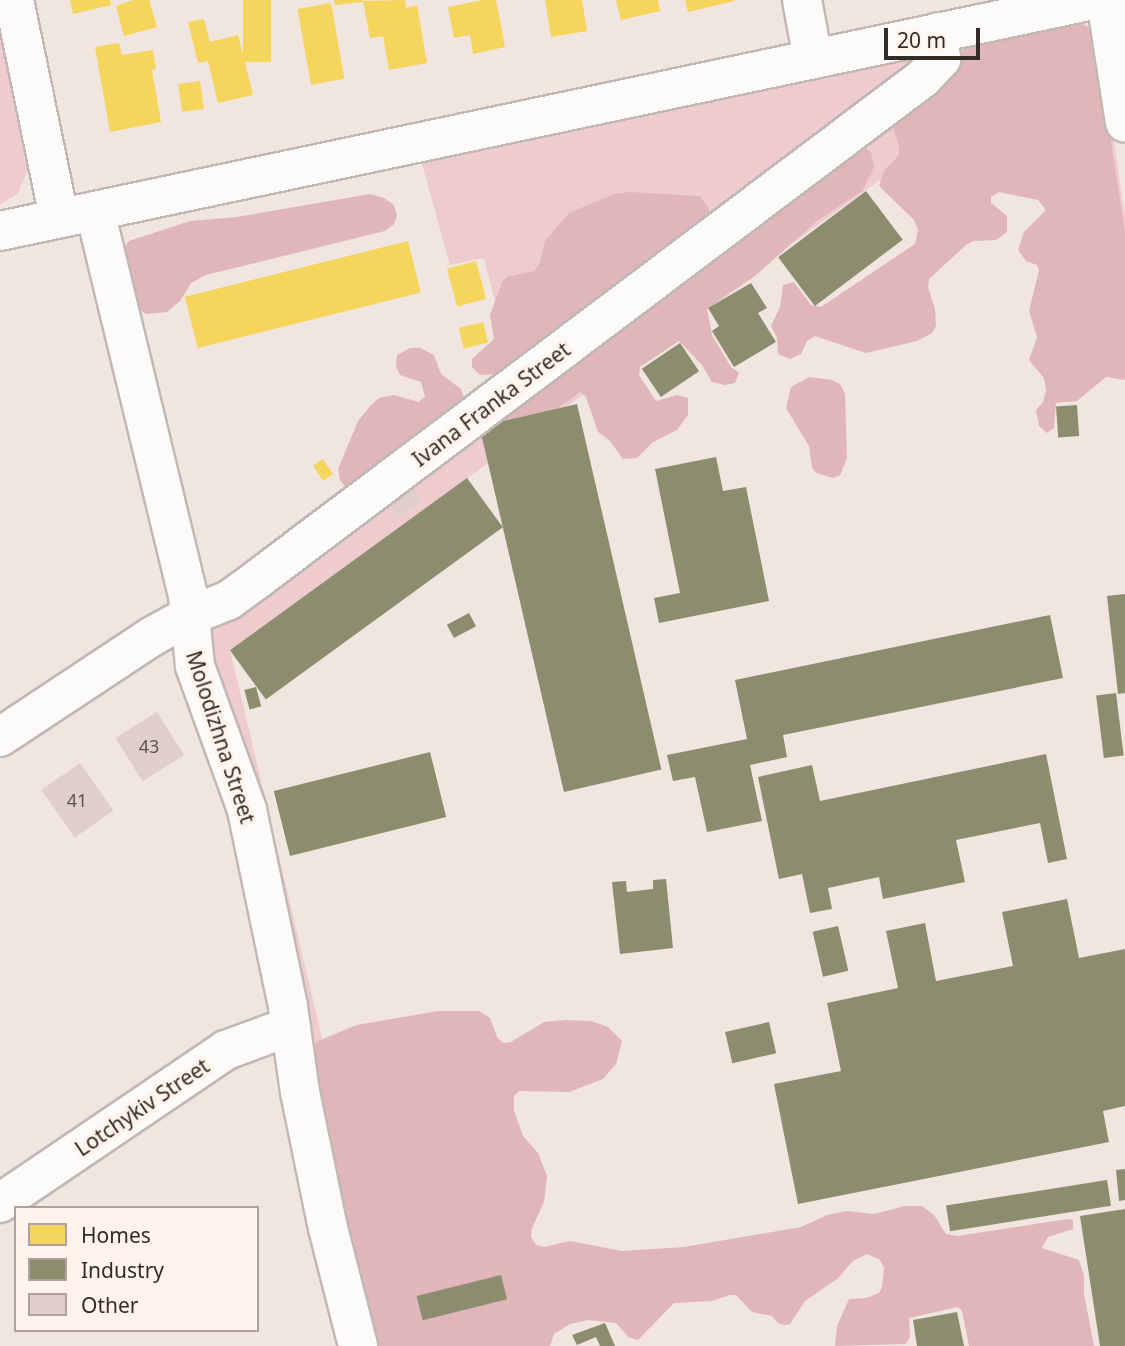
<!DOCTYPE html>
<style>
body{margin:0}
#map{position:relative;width:1125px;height:1346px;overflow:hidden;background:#f0e5df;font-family:"Noto Sans",sans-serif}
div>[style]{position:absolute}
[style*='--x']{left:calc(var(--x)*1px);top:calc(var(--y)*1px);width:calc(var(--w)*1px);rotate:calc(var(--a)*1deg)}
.green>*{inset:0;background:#eecbce}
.forest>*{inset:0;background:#e0b6bb}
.homes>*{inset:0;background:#f6d55c;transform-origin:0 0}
.industry>*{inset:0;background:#8c8c6e;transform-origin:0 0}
.building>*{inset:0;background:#e0cec8;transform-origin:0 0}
.roads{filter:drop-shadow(2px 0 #c1b8b4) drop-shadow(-2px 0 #c1b8b4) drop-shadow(0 2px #c1b8b4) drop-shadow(0 -2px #c1b8b4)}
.minor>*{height:38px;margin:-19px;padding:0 19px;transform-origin:19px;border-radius:19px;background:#fdfbfa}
span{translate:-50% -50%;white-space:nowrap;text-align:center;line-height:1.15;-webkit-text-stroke:7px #fff3eb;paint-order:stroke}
.number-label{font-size:18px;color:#5e544e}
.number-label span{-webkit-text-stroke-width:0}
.street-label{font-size:21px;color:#332b26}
.legend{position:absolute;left:14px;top:1206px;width:245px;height:126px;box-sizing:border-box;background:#fff3eb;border:2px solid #ada39c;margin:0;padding:9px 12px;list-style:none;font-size:21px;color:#332b26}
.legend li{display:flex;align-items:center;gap:14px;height:35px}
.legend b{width:35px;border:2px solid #ada39c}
.scale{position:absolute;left:884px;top:28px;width:96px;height:32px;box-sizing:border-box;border:4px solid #332b26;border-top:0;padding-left:9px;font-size:21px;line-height:24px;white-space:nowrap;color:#332b26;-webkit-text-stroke:5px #fff3eb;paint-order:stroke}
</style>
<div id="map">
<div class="green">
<div style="clip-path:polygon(0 4px,28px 169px,18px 193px,0 205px)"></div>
<div style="clip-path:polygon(1077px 20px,1094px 30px,1100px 46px,1125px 217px,1125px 324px,1003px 91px,230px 650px,395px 1346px,366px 1346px,203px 618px,952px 45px)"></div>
<div style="clip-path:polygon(915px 50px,924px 61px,514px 375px,484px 258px,450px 265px,420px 157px)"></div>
</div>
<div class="forest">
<div style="clip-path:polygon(1076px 23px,1087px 26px,1096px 46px,1125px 232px,1125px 380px,1106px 377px,1077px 401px,1056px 403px,1054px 428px,1047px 433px,1039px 426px,1036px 410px,1043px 402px,1046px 390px,1044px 378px,1029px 360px,1037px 337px,1029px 311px,1039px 270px,1037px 265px,1026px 261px,1018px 250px,1024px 232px,1046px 210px,1038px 200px,999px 192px,991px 197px,991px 203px,1007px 216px,1007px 232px,996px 240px,973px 241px,966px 245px,929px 279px,928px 287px,935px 309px,936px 326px,932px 333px,917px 341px,866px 353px,815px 336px,807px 341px,801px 354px,790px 359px,778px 354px,777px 338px,771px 326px,780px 307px,783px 285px,794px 282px,811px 305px,821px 307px,915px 244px,918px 230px,914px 220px,879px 186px,884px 171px,899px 155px,899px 145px,892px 125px,897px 116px,952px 76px,958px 67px,964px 48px)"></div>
<div style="clip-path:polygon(860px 145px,871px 152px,874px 167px,862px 191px,817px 221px,755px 276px,707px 309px,712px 335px,731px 367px,739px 373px,735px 383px,725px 385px,712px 382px,702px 365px,679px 341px,640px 367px,639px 375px,656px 401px,677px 395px,688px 398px,688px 415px,677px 430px,653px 442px,637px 458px,623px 459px,609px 440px,598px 432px,586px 397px,580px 392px,510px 443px,492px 450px,484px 447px,482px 442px,483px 432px,739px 239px,755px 232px,766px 215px)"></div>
<div style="clip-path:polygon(630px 192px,700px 196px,709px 209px,709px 215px,702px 225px,504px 374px,480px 375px,472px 367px,472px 359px,494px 339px,490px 315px,502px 282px,507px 277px,534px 271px,540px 263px,545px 241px,569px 213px,614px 194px)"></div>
<div style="clip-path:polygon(370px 194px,384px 198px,394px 205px,397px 216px,394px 224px,385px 231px,206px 275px,191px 283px,180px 301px,167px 312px,146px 314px,135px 306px,122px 250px,129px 241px,190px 221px,237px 217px)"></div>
<div style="clip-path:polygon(410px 348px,420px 348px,434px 355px,441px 374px,461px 389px,465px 401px,358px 489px,345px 486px,340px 480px,338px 469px,358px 421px,371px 405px,379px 398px,394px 395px,419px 402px,425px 396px,421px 382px,400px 375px,396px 367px,397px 355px)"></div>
<div style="clip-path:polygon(809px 377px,832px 380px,840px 384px,845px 394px,847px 458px,840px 475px,833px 478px,816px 473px,812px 467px,809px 446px,786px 408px,791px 387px)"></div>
<div style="clip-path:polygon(438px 1011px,479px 1011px,490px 1018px,497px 1037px,503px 1043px,511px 1042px,544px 1022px,566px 1020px,591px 1021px,608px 1027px,622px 1041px,616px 1064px,603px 1079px,569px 1092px,519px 1091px,514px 1096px,514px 1110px,523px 1136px,538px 1153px,547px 1176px,544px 1202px,532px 1228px,531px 1237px,536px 1245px,544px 1247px,570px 1241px,622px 1251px,684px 1247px,801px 1227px,827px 1215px,847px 1211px,874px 1214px,905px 1206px,922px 1206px,934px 1215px,946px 1234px,957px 1236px,1068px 1219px,1073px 1220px,1073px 1229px,1048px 1237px,1042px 1248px,1079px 1260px,1084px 1276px,1084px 1294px,1094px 1346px,969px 1346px,962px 1311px,958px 1307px,909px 1318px,910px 1337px,906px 1344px,835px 1346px,837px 1326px,849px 1299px,866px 1298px,879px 1293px,882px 1287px,884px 1268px,880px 1260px,867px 1254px,853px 1261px,837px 1279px,805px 1301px,790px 1324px,785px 1325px,778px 1323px,772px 1316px,752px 1312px,736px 1295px,730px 1295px,712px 1301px,674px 1303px,638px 1340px,628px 1337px,616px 1323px,588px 1320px,570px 1324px,554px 1334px,550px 1346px,370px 1346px,309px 1054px,318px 1041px,357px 1025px)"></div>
</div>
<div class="homes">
<div style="clip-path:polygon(70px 0,110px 0,111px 5px,73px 14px)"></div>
<div style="clip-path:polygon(133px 0,149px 0,157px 27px,124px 36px,116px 6px)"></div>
<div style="left:243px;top:0;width:28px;height:62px"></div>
<div style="clip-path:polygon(334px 0,363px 0,363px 2px,335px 5px)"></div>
<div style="clip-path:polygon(405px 0,406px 8px,417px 5px,427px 63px,389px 70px,383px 36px,370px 38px,363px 1px)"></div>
<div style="clip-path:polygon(483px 0,496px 0,505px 47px,473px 54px,470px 35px,454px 38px,448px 7px)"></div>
<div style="clip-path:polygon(545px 0,582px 0,587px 31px,551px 37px)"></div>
<div style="clip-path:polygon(616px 0,658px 0,660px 11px,621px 20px)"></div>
<div style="clip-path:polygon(685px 0,734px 0,734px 1px,688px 12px)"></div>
<div style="left:331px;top:3px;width:77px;height:34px;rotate:80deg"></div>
<div style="clip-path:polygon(204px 19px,210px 42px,238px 35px,253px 95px,218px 103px,208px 61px,198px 63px,188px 22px)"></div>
<div style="clip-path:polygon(119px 43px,122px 55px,153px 50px,156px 69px,152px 70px,161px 122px,110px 132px,95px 47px)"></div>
<div style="left:200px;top:81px;width:28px;height:22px;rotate:82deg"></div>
<div style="left:408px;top:241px;width:53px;height:230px;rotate:76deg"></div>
<div style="left:476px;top:261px;width:39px;height:30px;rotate:75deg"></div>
<div style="left:483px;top:322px;width:21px;height:25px;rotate:76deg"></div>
<div style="left:323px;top:459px;width:18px;height:12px;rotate:56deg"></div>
</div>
<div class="industry">
<div style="left:866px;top:191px;width:61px;height:110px;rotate:53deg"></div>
<div style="clip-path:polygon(751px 283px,767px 308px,758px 313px,776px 342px,734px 367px,712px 331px,719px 326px,708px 308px)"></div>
<div style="left:680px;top:343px;width:34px;height:46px;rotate:56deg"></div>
<div style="left:577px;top:404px;width:375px;height:100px;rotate:77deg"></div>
<div style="left:1077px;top:405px;width:31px;height:21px;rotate:86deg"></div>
<div style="clip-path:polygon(716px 457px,723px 491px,746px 487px,769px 601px,659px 623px,654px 598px,680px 593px,655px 469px)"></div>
<div style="left:467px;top:478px;width:61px;height:293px;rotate:54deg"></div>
<div style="clip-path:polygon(1125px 594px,1125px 693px,1118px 694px,1107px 596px)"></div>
<div style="left:469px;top:613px;width:15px;height:25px;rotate:62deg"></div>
<div style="clip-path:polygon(1050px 615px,1063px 678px,783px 735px,787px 757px,750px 765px,762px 821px,707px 832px,695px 777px,673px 781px,667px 755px,747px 739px,735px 680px)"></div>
<div style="left:256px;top:687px;width:20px;height:12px;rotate:75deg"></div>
<div style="left:1116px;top:693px;width:63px;height:20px;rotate:83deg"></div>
<div style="left:430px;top:752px;width:67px;height:161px;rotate:76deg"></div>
<div style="clip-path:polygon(1046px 754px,1067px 859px,1048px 863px,1040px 823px,956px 840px,965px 882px,883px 899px,879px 877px,828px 888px,832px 909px,810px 913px,802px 874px,779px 879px,758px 777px,812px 765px,820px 801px)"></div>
<div style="clip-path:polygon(666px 879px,673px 948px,620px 954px,612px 882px,626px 881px,627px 892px,653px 889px,653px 880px)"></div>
<div style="clip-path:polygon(1067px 899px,1079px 958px,1125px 949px,1125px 1106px,1103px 1111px,1109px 1142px,798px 1204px,774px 1084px,841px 1071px,827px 1003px,898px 988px,886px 931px,925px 923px,936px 981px,1013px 966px,1002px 912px)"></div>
<div style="left:838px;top:926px;width:46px;height:26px;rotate:77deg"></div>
<div style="left:769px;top:1022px;width:32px;height:45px;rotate:77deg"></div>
<div style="clip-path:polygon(1125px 1169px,1125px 1200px,1119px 1201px,1116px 1170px)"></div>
<div style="left:1107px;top:1180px;width:26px;height:163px;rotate:81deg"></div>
<div style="clip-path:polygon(1125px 1209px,1125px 1346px,1100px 1346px,1080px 1216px)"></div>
<div style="left:501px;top:1275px;width:25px;height:87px;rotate:76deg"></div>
<div style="clip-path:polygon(957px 1312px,964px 1346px,917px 1346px,913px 1320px)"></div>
<div style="clip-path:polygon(605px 1323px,615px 1346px,600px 1346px,596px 1337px,577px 1345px,572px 1335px)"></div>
</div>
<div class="building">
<div style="left:409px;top:482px;width:23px;height:29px;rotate:56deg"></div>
<div style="left:157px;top:712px;width:51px;height:49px;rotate:58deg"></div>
<div style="left:80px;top:763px;width:58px;height:47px;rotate:55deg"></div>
</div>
<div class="roads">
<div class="minor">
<div style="--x:14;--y:0;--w:223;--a:78.3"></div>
<div style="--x:802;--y:0;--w:60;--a:79.4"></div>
<div style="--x:1106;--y:0;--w:124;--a:81.2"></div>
<div style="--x:95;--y:211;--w:395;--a:76.4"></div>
<div style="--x:188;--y:595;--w:71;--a:84.4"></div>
<div style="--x:195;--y:666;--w:153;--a:70.1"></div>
<div style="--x:247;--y:810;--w:201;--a:78.2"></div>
<div style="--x:288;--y:1007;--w:86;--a:82"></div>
<div style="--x:300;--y:1092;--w:139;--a:78.4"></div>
<div style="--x:328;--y:1228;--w:122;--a:75.7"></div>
<div style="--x:0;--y:231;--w:1117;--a:-11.93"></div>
<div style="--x:0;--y:737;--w:181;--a:-33.5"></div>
<div style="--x:151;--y:637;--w:43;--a:-28.9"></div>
<div style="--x:189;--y:616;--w:43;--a:-21.8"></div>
<div style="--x:229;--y:600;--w:37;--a:-36"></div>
<div style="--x:259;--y:578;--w:830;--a:-36.97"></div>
<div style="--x:922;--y:79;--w:28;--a:-46"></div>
<div style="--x:941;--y:59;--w:27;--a:-98"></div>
<div style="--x:0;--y:1203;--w:273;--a:-34.1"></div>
<div style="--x:226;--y:1050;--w:69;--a:-20.3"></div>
</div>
</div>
<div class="number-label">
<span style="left:149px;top:746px">43</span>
<span style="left:77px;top:800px">41</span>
</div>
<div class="street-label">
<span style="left:491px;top:404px;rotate:-37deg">Ivana Franka Street</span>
<span style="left:221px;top:737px;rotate:72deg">Molodizhna Street</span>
<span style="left:142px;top:1107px;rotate:-34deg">Lotchykiv Street</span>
</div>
<ul class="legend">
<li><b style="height:19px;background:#f6d55c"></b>Homes</li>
<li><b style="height:19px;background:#8c8c6e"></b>Industry</li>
<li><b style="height:19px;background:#e0cec8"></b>Other</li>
</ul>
<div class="scale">20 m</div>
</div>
